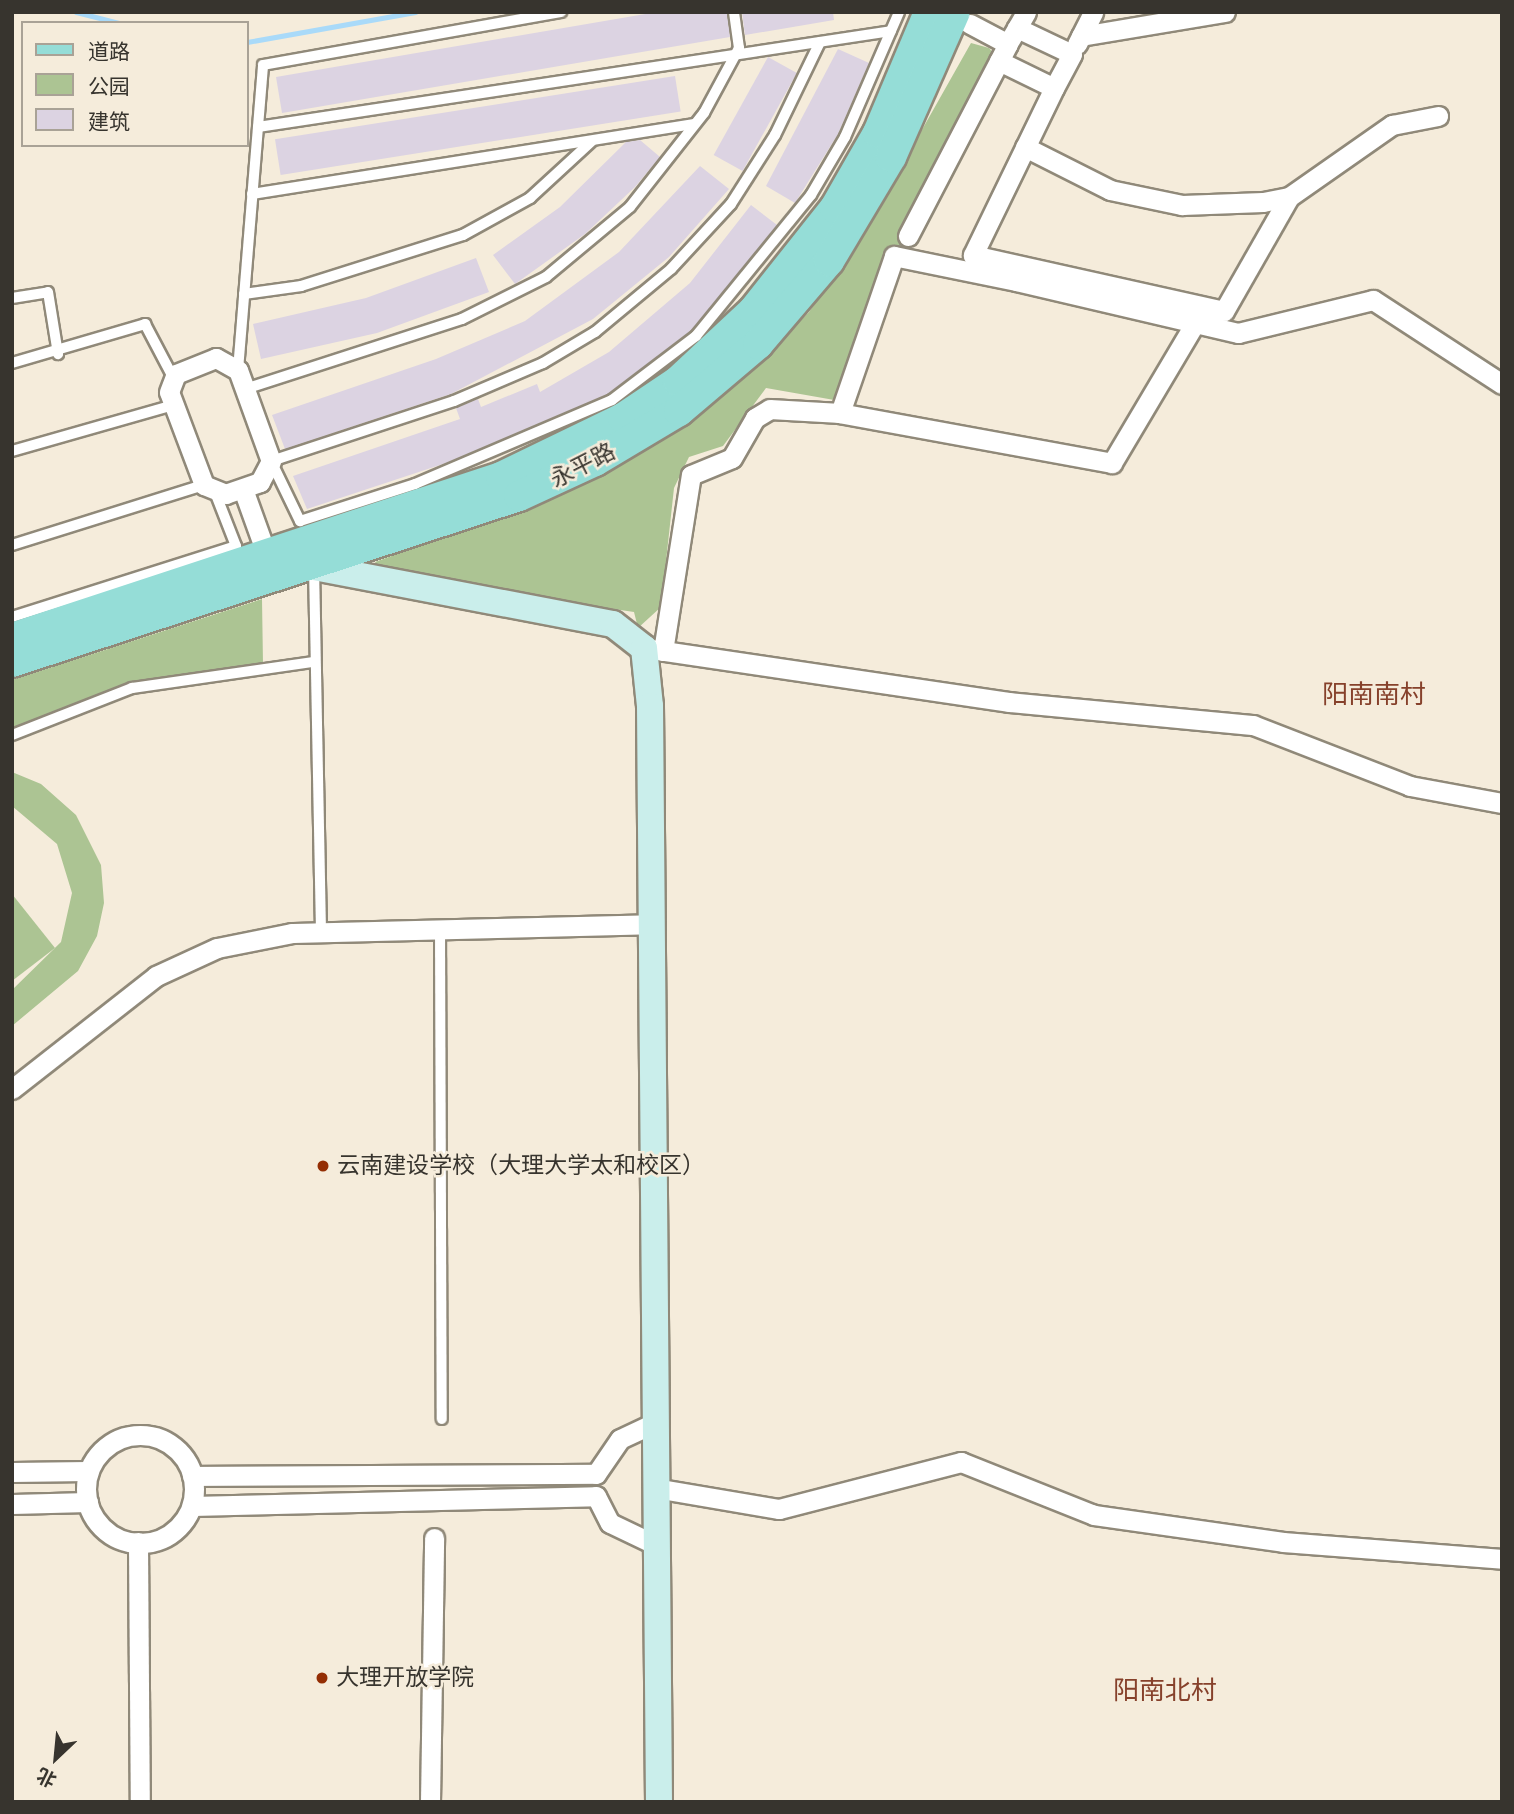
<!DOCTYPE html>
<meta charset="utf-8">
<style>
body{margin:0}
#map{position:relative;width:1514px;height:1814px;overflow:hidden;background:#f5ecdb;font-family:Karla,"Noto Sans SC",sans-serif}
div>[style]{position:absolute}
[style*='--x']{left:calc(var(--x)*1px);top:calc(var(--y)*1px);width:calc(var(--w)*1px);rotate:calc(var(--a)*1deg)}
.green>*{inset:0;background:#acc493}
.stream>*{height:5px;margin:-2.5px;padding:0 2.5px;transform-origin:2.5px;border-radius:2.5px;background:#a9daf9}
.building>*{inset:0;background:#dcd3e2;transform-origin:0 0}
.roads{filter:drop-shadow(2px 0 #908979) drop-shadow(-2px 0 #908979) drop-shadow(0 2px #908979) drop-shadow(0 -2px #908979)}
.lane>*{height:10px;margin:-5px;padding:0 5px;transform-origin:5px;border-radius:5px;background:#fff}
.street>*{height:19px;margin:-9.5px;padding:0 9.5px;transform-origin:9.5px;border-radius:9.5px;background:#fff}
.street>.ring{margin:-9.5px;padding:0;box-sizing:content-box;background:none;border:19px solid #fff;border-radius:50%}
.secondary>*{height:26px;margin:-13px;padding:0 13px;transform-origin:13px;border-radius:13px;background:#caeeeb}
.primary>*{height:30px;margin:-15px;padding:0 15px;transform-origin:15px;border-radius:15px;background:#95ddd7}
.dots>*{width:19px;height:19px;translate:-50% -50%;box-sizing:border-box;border:4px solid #f5ecdb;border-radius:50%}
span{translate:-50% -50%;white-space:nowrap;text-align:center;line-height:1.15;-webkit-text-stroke:5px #f5ecdb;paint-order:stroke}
.street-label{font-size:23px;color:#37342e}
.poi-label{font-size:23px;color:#37342e}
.left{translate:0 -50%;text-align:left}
.quarter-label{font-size:26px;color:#86412b}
.frame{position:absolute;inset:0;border:14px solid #37342e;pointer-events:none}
.legend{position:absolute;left:21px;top:21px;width:228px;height:126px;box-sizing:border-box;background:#f5ecdb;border:2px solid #a9a296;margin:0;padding:9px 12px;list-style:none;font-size:21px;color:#37342e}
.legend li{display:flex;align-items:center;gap:14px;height:35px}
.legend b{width:35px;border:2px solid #a9a296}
.north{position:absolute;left:21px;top:1723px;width:70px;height:70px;-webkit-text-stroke:5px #f5ecdb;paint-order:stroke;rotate:206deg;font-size:19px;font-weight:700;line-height:28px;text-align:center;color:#37342e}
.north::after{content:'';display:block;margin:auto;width:24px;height:32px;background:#37342e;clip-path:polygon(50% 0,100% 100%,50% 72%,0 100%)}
</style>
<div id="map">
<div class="green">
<div style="clip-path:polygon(971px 43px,989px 48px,996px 56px,994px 66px,900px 254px,840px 401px,766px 388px,723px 446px,689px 457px,674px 488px,661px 607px,638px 628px,634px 612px,380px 574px,375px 562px,574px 489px,697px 417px,753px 369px,809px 312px,858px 243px)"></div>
<div style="clip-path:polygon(262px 599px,263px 664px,110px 699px,12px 740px,12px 680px)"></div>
<div style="clip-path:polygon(12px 772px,41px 784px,76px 815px,101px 865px,104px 903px,97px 936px,78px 971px,12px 1026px,12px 990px,61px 942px,72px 893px,57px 844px,12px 806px)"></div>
<div style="clip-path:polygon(12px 894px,55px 948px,12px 981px)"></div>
</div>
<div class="stream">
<div style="--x:76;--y:12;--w:44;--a:14.3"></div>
<div style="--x:247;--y:42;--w:171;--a:-10.1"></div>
</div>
<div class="building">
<div style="clip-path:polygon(657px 12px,727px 12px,730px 37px,282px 113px,276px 77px)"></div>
<div style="clip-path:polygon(742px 12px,833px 12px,834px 20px,745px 35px)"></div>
<div style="clip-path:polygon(838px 49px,869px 63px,838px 134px,795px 203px,766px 186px)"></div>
<div style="left:768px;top:57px;width:33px;height:112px;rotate:29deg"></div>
<div style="left:675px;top:76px;width:36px;height:405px;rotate:81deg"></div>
<div style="clip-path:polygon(640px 140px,660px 157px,635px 187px,585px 234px,515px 284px,493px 255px,560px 207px,626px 142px)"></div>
<div style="clip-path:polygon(700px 166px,729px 189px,669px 257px,593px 319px,451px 394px,285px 449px,272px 415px,436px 359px,525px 321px,619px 252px)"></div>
<div style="clip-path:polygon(751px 205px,777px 225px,692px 330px,608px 394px,446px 463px,307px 509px,293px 476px,460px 419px,456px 408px,478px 399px,481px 407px,537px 384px,540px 392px,609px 352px,690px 283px)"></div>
<div style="clip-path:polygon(476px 258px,489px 292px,377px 333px,261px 359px,253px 324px,366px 298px)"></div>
</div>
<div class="roads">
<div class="lane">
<div style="--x:820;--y:42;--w:103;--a:115.8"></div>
<div style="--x:775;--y:135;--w:82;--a:122.5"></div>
<div style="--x:731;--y:204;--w:88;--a:132.7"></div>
<div style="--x:671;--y:269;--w:99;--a:140.3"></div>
<div style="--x:595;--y:332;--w:61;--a:149.2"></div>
<div style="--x:543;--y:363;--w:97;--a:156.9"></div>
<div style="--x:454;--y:401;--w:193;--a:161.8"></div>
<div style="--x:271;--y:461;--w:67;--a:64.2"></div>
<div style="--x:300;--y:521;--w:121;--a:-17.8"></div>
<div style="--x:415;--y:484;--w:214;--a:-23.1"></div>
<div style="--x:612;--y:400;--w:106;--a:-37.3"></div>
<div style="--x:696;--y:336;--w:182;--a:-50.8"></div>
<div style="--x:811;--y:195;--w:67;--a:-59.6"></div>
<div style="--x:845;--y:137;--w:136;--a:-66.6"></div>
<div style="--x:258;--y:127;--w:640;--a:-8.62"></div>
<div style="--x:252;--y:194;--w:448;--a:-9"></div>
<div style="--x:244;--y:294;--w:58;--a:-8"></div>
<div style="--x:301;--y:286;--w:170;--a:-17.5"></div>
<div style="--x:463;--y:235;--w:77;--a:-28.9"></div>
<div style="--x:530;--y:198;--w:84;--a:-42.6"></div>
<div style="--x:12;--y:298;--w:36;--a:-9"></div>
<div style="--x:48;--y:292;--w:63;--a:80.8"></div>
<div style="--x:12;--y:363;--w:139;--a:-16.3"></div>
<div style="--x:145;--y:324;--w:60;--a:62.2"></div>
<div style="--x:238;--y:370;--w:306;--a:-85.3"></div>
<div style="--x:263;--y:65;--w:303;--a:-10.1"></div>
<div style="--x:245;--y:389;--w:228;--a:-17.9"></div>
<div style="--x:462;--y:319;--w:94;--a:-26.6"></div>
<div style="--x:546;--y:277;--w:109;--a:-39.8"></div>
<div style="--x:630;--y:207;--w:120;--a:-51.8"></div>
<div style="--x:704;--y:113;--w:74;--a:-61.7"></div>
<div style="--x:739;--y:48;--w:36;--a:-98"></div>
<div style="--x:12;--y:451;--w:168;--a:-15.9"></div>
<div style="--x:12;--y:545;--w:201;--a:-17.4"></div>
<div style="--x:314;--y:567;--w:365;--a:88.9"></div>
<div style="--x:12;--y:617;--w:235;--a:-17.6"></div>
<div style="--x:236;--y:546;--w:58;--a:-111.3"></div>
<div style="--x:12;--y:735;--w:129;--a:-21.4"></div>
<div style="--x:132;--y:688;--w:182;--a:-8.2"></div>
<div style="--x:440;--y:930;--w:489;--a:89.8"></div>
</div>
<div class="street">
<div style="--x:1081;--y:36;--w:146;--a:-9.5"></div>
<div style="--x:1010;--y:40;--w:32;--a:-60"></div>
<div style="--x:1077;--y:44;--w:36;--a:-63"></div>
<div style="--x:999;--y:61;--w:61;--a:26.1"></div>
<div style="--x:1054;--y:88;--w:38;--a:-62"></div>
<div style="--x:1072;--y:54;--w:61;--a:-154.7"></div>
<div style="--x:1054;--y:88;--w:186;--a:115.9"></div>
<div style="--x:973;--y:255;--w:257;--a:12.6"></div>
<div style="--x:1224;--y:311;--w:131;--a:-60.3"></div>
<div style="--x:1025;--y:147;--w:95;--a:26.8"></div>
<div style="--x:1110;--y:190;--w:74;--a:11.8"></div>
<div style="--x:1182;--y:205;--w:81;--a:-2.1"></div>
<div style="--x:1263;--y:202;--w:26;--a:-11"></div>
<div style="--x:1289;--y:197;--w:126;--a:-35"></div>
<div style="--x:1392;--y:125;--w:47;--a:-11.1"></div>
<div style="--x:908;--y:236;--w:216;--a:-62.5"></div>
<div style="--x:1008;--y:44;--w:43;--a:-152.2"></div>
<div style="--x:1195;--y:323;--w:163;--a:120.7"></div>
<div style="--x:1112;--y:463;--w:277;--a:-169.6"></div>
<div style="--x:840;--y:413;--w:166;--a:-71"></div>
<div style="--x:894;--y:256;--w:125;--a:11.6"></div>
<div style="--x:1016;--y:281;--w:228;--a:13.2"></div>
<div style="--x:1238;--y:333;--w:139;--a:-13.7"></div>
<div style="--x:1373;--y:300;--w:154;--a:33.1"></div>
<div style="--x:216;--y:358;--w:25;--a:29"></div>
<div style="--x:238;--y:370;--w:97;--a:70.1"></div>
<div style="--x:271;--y:461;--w:24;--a:118"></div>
<div style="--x:260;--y:482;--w:36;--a:161"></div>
<div style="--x:226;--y:494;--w:24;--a:-158"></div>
<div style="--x:204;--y:485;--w:99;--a:-110.6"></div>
<div style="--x:169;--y:392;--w:19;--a:-69"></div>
<div style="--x:176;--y:374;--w:43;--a:-21.8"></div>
<div style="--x:243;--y:489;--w:80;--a:70.2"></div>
<div style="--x:644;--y:648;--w:369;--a:8.4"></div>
<div style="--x:1009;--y:702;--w:245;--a:5.4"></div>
<div style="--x:1253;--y:725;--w:168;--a:21.2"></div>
<div style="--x:1410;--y:786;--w:94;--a:10.5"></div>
<div style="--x:663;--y:651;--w:178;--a:-81"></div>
<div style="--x:691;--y:475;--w:44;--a:-22.5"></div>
<div style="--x:732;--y:458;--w:46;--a:-60.1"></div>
<div style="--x:755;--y:418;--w:17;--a:-31"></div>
<div style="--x:770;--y:409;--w:70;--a:3.3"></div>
<div style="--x:12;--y:1089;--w:183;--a:-38.1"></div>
<div style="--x:156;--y:976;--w:67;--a:-24.7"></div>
<div style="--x:217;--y:948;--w:76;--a:-11.3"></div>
<div style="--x:292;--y:933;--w:359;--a:-1.4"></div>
<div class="ring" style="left:86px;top:1435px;width:89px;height:89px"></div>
<div style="--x:12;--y:1472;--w:76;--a:-0.8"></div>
<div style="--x:192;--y:1476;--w:404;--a:-0.3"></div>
<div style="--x:596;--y:1474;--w:42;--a:-55.6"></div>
<div style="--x:620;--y:1439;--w:38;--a:-25"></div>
<div style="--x:655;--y:1488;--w:126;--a:9.6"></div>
<div style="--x:779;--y:1509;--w:188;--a:-14.5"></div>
<div style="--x:961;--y:1462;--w:143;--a:21.7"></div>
<div style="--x:1094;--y:1515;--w:191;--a:8.1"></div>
<div style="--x:1283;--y:1542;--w:220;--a:4.4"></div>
<div style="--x:12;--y:1504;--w:76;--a:-1.5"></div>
<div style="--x:192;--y:1506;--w:404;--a:-1.4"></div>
<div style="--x:596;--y:1496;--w:30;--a:63"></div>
<div style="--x:610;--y:1523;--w:51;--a:25.6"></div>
<div style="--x:138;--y:1542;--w:260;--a:89.6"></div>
<div style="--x:430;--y:1802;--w:264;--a:-89.1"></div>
</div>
<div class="secondary">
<div style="--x:314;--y:567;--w:304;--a:10.8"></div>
<div style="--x:613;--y:624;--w:39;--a:38"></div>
<div style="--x:644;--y:648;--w:58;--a:84.1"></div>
<div style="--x:650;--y:706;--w:1096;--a:89.53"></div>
</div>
<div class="primary">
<div style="--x:12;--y:638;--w:515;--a:-18.22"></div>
<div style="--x:501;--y:477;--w:136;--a:-25.8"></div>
<div style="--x:623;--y:418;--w:66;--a:-33.9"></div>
<div style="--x:678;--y:381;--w:103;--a:-43"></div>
<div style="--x:753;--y:311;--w:132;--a:-51.5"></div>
<div style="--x:835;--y:208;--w:86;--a:-60.2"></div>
<div style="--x:878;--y:133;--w:131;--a:-67.1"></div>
<div style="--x:12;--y:662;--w:533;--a:-18.13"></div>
<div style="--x:519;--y:496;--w:84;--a:-24.7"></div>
<div style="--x:595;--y:461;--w:98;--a:-30.8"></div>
<div style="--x:679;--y:411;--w:104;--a:-40.3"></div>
<div style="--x:758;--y:344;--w:109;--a:-49.5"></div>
<div style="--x:829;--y:261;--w:121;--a:-59.2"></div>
<div style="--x:891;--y:157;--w:158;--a:-66.2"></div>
</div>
</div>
<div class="dots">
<div style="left:323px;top:1166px;background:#942e04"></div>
<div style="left:322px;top:1678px;background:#942e04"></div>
</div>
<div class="street-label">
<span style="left:583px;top:466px;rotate:-27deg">永平路</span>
</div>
<div class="poi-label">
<span class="left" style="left:337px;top:1166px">云南建设学校（大理大学太和校区）</span>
<span class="left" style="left:336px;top:1678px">大理开放学院</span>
</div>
<div class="quarter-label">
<span style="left:1374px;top:695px">阳南南村</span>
<span style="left:1165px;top:1691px">阳南北村</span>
</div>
<div class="frame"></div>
<ul class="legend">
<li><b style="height:9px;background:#95ddd7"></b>道路</li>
<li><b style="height:19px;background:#acc493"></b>公园</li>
<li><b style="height:19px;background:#dcd3e2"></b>建筑</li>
</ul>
<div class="north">北</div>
</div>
